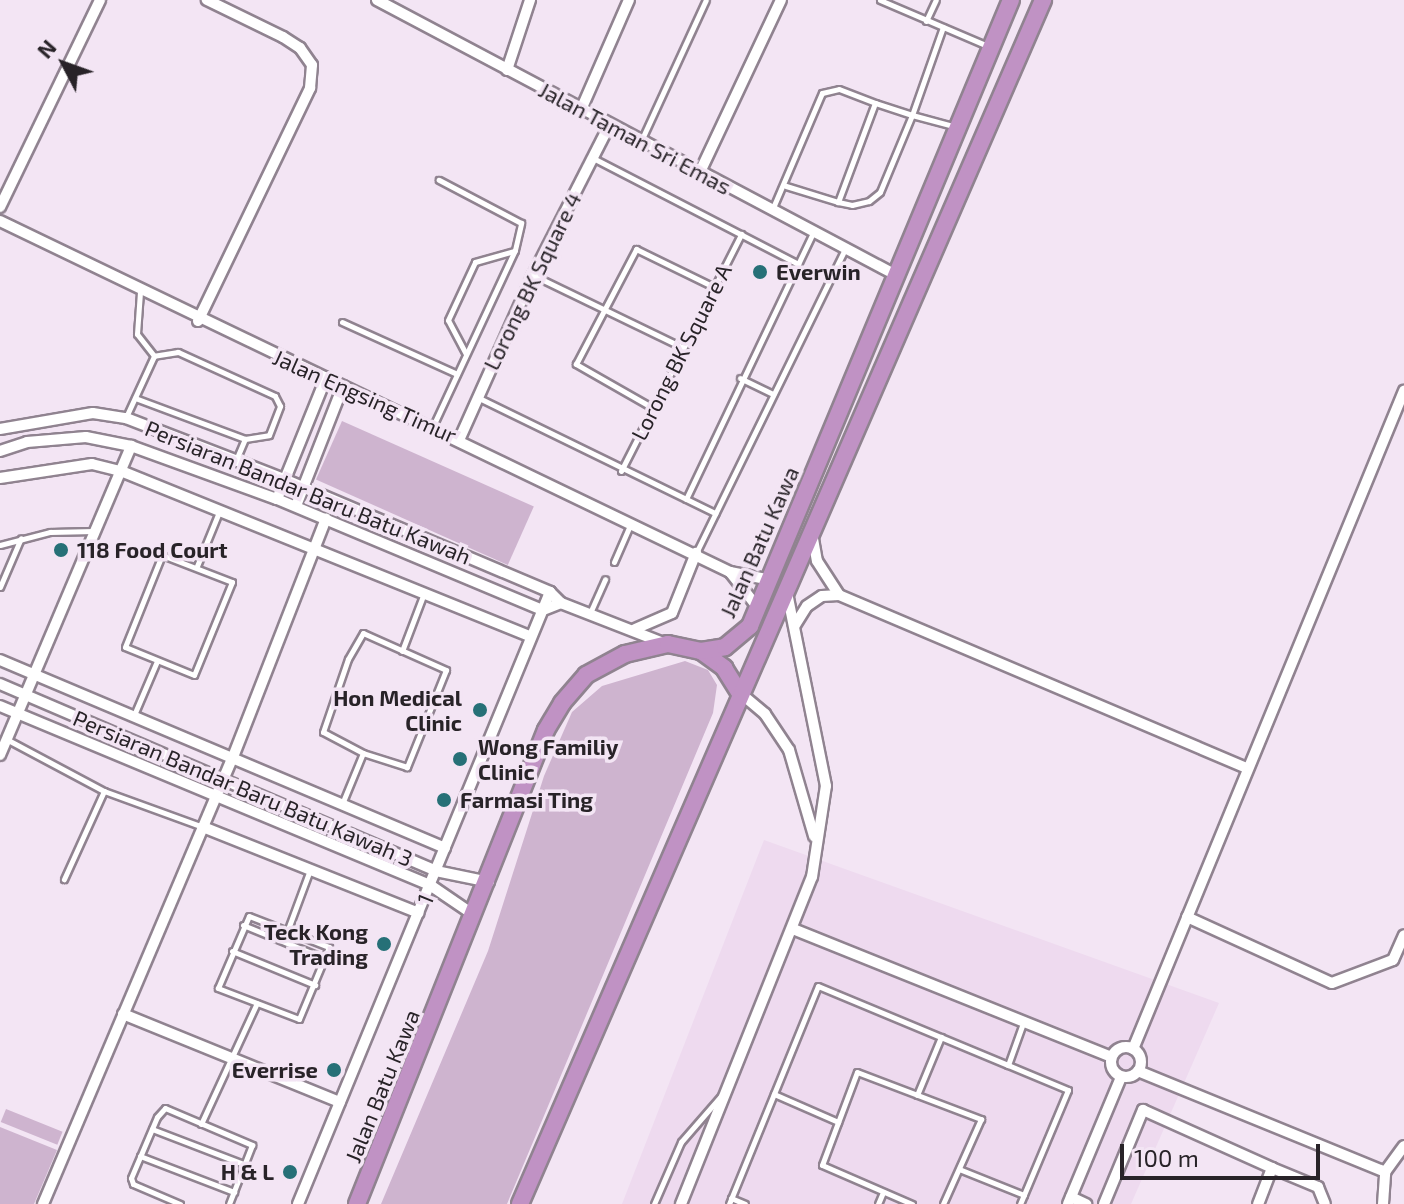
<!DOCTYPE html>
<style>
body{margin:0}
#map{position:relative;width:1404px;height:1204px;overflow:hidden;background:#f3e5f4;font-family:"Exo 2",sans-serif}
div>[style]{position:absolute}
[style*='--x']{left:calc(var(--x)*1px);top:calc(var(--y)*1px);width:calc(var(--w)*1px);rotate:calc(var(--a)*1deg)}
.built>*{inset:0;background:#eedaef}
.green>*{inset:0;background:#ceb4cf;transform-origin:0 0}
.roads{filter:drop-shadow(2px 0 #908390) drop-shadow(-2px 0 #908390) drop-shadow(0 2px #908390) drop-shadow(0 -2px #908390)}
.service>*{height:5px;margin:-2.5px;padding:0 2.5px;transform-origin:2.5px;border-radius:2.5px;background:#fff}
.minor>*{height:10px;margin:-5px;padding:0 5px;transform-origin:5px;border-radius:5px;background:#fff}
.minor>.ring{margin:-5px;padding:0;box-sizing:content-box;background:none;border:10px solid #fff;border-radius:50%}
.trunk>*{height:16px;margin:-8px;padding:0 8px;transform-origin:8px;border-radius:8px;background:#c092c4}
.dots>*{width:22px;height:22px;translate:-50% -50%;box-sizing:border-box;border:4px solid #f3e5f4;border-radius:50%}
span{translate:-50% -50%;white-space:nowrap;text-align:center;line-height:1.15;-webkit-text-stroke:7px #f3e5f4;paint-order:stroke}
.street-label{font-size:22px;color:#282328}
.poi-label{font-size:22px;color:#282328;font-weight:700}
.left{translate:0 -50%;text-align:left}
.right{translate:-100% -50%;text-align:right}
.north{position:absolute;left:24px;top:24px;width:80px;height:80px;-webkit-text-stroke:6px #f3e5f4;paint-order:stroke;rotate:311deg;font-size:22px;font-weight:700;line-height:32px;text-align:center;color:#282328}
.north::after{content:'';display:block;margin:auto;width:28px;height:36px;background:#282328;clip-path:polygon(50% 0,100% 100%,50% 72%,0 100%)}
.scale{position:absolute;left:1120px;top:1144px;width:200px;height:36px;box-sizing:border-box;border:4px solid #282328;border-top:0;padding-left:10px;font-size:24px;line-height:28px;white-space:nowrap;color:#282328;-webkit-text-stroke:6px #f3e5f4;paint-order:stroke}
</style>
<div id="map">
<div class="built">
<div style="clip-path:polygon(764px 840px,1219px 1003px,1131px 1204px,622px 1204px)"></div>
</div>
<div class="green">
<div style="left:342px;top:421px;width:210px;height:64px;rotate:24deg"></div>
<div style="clip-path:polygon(685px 661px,708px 670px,717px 685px,713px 713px,507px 1204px,381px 1204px,488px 951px,544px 776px,572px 712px,602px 686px)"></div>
<div style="left:6px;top:1109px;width:61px;height:14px;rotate:22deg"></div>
<div style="clip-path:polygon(0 1127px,57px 1150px,34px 1204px,0 1204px)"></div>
</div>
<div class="roads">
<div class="service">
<div style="--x:880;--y:0;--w:120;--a:23.1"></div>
<div style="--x:926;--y:21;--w:23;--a:-65"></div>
<div style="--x:943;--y:27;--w:93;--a:109.4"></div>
<div style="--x:912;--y:115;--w:42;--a:15"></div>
<div style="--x:641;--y:141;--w:155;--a:-65.3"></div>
<div style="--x:593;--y:158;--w:231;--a:27.3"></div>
<div style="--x:786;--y:186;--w:54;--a:17.1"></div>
<div style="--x:838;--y:202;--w:14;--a:12"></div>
<div style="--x:852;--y:205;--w:17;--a:-13"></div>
<div style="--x:869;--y:201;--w:14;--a:-39"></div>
<div style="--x:880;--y:192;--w:83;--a:-67.4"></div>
<div style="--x:912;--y:115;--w:39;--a:-162"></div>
<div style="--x:875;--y:103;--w:106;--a:110.5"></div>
<div style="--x:772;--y:210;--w:127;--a:-66.9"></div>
<div style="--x:822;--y:93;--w:17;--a:-13"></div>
<div style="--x:839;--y:89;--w:39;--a:21"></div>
<div style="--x:533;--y:275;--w:165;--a:25.8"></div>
<div style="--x:140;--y:292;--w:42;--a:94.1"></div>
<div style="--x:137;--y:334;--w:28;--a:52"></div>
<div style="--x:342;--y:322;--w:126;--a:24.3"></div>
<div style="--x:466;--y:354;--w:38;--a:-118"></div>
<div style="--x:448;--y:320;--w:64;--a:-65"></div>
<div style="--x:475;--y:262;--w:41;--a:-15.8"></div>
<div style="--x:740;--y:378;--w:37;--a:26"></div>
<div style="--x:135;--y:398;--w:117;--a:20.4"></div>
<div style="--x:245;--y:439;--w:24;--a:-9"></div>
<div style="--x:269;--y:435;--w:31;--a:-69"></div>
<div style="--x:280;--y:406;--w:11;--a:-117"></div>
<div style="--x:275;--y:396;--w:107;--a:-155.6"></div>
<div style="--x:178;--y:352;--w:24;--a:171"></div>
<div style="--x:479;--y:398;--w:263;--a:26"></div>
<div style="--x:653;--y:408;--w:89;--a:-150.3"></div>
<div style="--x:576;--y:364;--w:130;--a:-62.4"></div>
<div style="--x:636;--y:249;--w:85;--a:26"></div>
<div style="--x:126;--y:417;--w:67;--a:-65.3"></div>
<div style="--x:433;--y:426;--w:194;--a:-65"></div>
<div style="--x:515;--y:250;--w:28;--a:-77"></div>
<div style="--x:521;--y:223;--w:93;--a:-152.3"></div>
<div style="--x:236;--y:460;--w:23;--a:-67"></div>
<div style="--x:621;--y:471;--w:266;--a:-63.1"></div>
<div style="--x:686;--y:499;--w:295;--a:-64.5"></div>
<div style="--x:0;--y:545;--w:52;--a:-14.6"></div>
<div style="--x:50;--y:532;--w:44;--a:-1.3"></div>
<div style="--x:697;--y:551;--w:334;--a:-63.9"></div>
<div style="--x:162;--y:555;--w:75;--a:21.1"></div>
<div style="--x:232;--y:582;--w:100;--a:112.2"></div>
<div style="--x:194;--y:675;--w:74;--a:-157.9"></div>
<div style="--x:125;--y:647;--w:99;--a:-68.1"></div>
<div style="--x:614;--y:562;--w:43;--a:-66.4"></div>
<div style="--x:197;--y:566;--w:58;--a:-67.8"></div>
<div style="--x:0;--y:587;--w:53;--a:-66.8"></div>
<div style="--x:590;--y:613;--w:37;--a:-66"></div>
<div style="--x:363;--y:633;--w:91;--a:24"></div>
<div style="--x:446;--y:670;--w:105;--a:111.9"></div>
<div style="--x:407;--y:767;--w:46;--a:-162.3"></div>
<div style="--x:363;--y:753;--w:45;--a:-152.3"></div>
<div style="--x:323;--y:732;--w:77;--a:-71.1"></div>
<div style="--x:348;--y:659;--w:30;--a:-60"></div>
<div style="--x:402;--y:651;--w:62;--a:-69.2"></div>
<div style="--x:134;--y:715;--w:59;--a:-66.9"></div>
<div style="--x:8;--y:740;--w:109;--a:28"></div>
<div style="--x:104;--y:791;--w:97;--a:114.4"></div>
<div style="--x:104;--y:791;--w:105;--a:20"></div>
<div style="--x:342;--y:804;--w:55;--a:-67.6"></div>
<div style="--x:249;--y:916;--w:86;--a:21.2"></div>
<div style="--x:329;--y:947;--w:78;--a:112.6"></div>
<div style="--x:299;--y:1019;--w:87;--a:-159.1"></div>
<div style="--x:218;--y:988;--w:78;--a:-66.7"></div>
<div style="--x:243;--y:925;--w:90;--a:22.3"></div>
<div style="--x:288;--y:929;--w:63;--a:-69.6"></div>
<div style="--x:232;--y:951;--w:90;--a:22.3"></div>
<div style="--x:1008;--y:1065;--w:65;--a:22.6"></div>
<div style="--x:1068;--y:1090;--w:124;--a:112.8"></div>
<div style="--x:774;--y:1094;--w:70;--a:23.6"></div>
<div style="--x:917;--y:1095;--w:63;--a:-67.5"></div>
<div style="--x:201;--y:1124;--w:133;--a:-65.2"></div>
<div style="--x:152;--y:1129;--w:101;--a:21"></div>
<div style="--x:140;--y:1156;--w:101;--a:21"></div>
<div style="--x:959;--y:1169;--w:70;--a:21.8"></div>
<div style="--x:731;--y:1198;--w:15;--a:23"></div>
<div style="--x:180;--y:1204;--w:51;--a:-156.9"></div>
<div style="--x:133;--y:1184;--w:6;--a:-108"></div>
<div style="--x:131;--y:1178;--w:66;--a:-66.9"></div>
<div style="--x:157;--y:1117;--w:12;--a:-48"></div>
<div style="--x:165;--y:1108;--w:95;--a:23"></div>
<div style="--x:252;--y:1145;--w:63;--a:111.3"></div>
<div style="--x:654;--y:1204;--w:68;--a:-66.5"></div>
<div style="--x:681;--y:1142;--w:61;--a:-49"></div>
<div style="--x:729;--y:1204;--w:235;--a:-67.8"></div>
<div style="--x:818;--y:986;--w:206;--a:22.6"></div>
<div style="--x:1008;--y:1065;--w:45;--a:-70.3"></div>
<div style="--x:878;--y:1204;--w:13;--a:-67"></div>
<div style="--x:912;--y:1204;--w:98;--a:-156.6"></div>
<div style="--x:822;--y:1165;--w:99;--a:-69.4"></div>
<div style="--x:857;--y:1072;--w:133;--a:20.8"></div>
<div style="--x:981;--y:1119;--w:93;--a:114.1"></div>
</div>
<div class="minor">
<div style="--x:377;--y:0;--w:585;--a:27.92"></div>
<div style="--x:507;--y:70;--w:74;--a:-71.8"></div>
<div style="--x:580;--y:112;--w:122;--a:-66.4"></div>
<div style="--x:700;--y:172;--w:190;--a:-64.8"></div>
<div style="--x:0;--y:207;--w:230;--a:-64.2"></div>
<div style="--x:0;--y:221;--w:810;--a:25.68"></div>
<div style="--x:730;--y:572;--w:42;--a:11"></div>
<div style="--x:198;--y:321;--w:259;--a:-64.3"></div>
<div style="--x:310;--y:88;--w:23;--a:-85"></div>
<div style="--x:312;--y:65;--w:21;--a:-125"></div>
<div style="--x:300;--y:48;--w:20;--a:-147"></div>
<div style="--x:283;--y:37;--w:85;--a:-154"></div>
<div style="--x:0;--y:429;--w:94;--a:-9.8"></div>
<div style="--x:93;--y:413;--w:33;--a:9"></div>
<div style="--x:126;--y:418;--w:169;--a:21.1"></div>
<div style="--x:284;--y:479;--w:289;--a:23"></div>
<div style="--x:550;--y:592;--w:16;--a:45"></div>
<div style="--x:561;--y:603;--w:113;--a:21.3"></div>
<div style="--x:460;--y:438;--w:179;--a:-65.9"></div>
<div style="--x:533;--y:275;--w:167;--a:-63"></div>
<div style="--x:0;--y:451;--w:28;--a:-18"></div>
<div style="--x:27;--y:442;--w:59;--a:-4.8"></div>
<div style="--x:86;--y:437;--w:46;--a:11.3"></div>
<div style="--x:131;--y:446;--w:155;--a:20"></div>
<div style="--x:277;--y:499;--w:288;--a:22.7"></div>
<div style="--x:543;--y:610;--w:19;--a:-21"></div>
<div style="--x:0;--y:478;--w:93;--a:-8.7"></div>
<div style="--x:92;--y:464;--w:30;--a:14"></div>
<div style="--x:121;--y:471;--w:442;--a:22"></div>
<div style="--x:277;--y:499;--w:131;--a:-68"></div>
<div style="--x:296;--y:506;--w:129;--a:-68.6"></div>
<div style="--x:812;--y:533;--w:28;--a:80"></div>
<div style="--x:817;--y:561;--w:40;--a:57.1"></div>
<div style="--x:839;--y:595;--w:444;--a:23"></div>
<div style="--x:730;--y:572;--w:46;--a:52.1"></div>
<div style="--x:795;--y:625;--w:22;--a:-58"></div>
<div style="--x:807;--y:606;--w:18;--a:-34"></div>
<div style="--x:822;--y:596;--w:17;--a:-3"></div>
<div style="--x:635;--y:629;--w:40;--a:-23.4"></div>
<div style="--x:672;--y:613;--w:65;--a:-68.2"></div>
<div style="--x:0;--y:660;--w:483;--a:22.9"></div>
<div style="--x:0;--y:684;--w:474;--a:23.2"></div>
<div style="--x:436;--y:871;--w:54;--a:11.7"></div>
<div style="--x:739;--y:692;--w:34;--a:40"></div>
<div style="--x:765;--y:714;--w:43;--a:56.3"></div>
<div style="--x:789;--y:750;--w:90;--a:73.8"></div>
<div style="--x:0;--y:706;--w:466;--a:22.6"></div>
<div style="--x:430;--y:885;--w:53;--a:34.3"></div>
<div style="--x:0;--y:755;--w:336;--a:-67"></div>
<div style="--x:203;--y:827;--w:232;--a:21.7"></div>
<div style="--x:1187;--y:917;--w:159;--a:24.5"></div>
<div style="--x:1332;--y:983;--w:65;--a:-20.7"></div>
<div style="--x:1393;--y:960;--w:27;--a:-66"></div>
<div style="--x:793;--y:929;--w:343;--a:21.9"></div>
<div style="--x:123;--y:1014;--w:234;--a:22.1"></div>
<div class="ring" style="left:1111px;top:1047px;width:20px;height:20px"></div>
<div style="--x:1133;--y:1049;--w:712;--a:-67.62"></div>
<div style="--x:1138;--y:1071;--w:267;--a:22.2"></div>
<div style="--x:1272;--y:1168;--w:50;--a:22.4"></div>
<div style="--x:1318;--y:1187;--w:18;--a:68"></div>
<div style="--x:1071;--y:1197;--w:17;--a:25"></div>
<div style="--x:43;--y:1204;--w:486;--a:-67"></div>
<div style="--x:233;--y:757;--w:256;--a:-68.7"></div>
<div style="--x:298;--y:1204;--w:662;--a:-67.62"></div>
<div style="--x:681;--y:1204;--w:352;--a:-68.2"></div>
<div style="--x:812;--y:877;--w:92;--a:-81.3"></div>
<div style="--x:826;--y:786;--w:197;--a:-101.4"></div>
<div style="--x:1068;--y:1204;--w:138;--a:-67.3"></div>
<div style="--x:1104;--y:1204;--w:102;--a:-67.5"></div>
<div style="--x:1143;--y:1110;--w:141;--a:24.2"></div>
<div style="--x:1272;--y:1168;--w:39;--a:111"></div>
<div style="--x:1383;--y:1204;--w:32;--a:-86"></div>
<div style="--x:1385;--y:1172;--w:32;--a:-54"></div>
</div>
<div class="trunk">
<div style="--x:701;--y:651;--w:29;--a:36"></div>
<div style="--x:724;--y:668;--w:28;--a:58"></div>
<div style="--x:357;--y:1204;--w:510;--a:-68.26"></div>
<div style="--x:546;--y:730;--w:31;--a:-59"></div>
<div style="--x:562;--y:703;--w:37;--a:-49"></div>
<div style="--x:586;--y:675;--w:44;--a:-28.3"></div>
<div style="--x:625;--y:654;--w:44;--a:-13.1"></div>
<div style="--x:668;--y:644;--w:34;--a:12"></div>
<div style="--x:701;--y:651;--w:24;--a:-9"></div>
<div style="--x:725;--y:647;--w:33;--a:-40"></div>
<div style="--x:750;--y:626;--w:678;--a:-67.37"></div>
<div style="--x:520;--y:1204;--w:1313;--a:-66.52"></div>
</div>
</div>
<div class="dots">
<div style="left:760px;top:272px;background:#267077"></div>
<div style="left:61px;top:550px;background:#267077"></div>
<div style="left:480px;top:710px;background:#267077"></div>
<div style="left:460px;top:759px;background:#267077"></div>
<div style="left:444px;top:800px;background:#267077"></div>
<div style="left:384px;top:944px;background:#267077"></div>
<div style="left:334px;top:1070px;background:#267077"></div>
<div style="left:290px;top:1172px;background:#267077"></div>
</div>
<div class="street-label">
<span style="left:635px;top:138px;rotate:28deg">Jalan Taman Sri Emas</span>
<span style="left:532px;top:281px;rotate:-64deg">Lorong BK Square 4</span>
<span style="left:681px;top:352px;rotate:-63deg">Lorong BK Square A</span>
<span style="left:365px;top:396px;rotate:24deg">Jalan Engsing Timur</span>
<span style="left:308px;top:492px;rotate:22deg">Persiaran Bandar Baru Batu Kawah</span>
<span style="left:759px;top:542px;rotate:-66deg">Jalan Batu Kawa</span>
<span style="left:243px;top:788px;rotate:23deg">Persiaran Bandar Baru Batu Kawah 3</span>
<span style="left:425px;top:899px;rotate:-68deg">1</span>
<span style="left:382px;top:1086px;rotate:-68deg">Jalan Batu Kawa</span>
</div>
<div class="poi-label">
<span class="left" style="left:776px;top:272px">Everwin</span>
<span class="left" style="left:77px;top:550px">118 Food Court</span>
<span class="right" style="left:462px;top:710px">Hon Medical<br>Clinic</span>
<span class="left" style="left:478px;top:759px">Wong Familiy<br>Clinic</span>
<span class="left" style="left:460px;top:800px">Farmasi Ting</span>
<span class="right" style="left:368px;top:944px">Teck Kong<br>Trading</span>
<span class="right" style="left:318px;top:1070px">Everrise</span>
<span class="right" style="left:274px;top:1172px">H &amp; L</span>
</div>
<div class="north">N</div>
<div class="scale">100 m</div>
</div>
